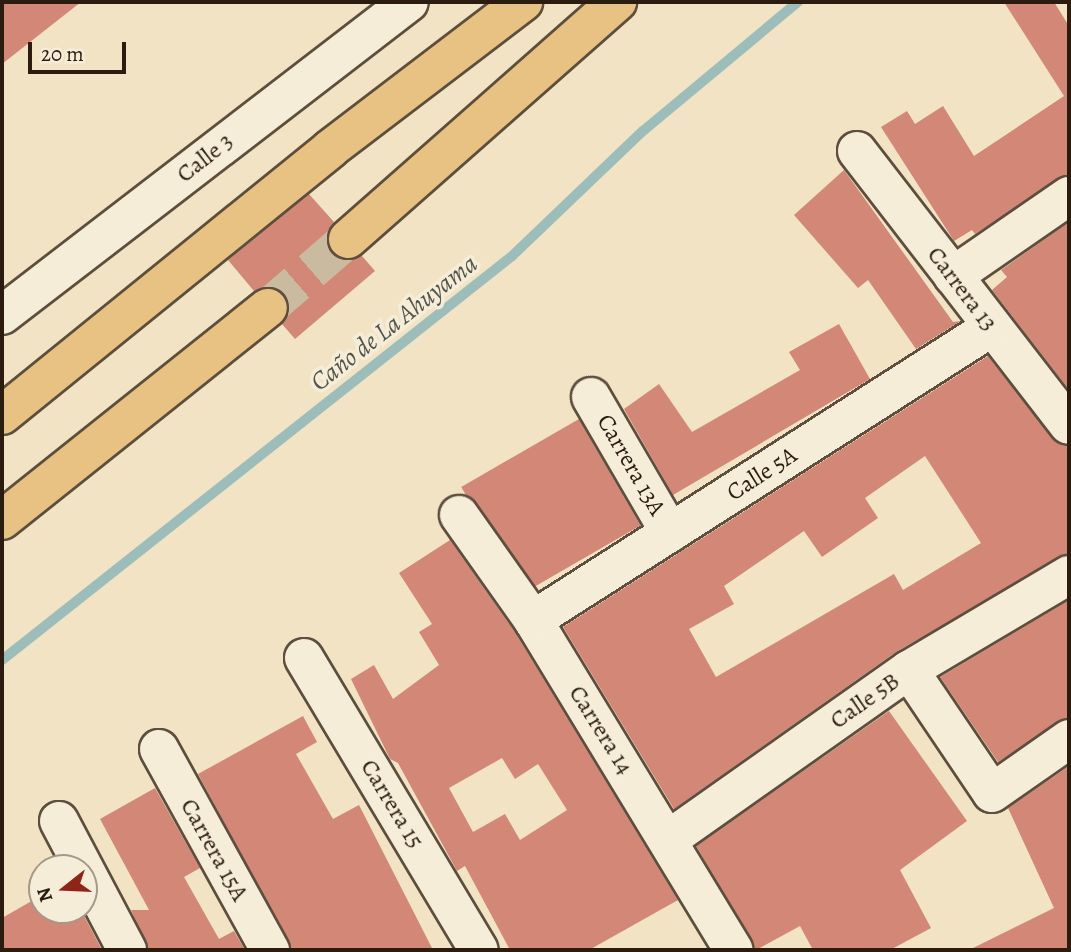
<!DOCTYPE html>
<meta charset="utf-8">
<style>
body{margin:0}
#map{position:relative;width:1071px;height:952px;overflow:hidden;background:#f1e3c4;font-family:Alegreya,serif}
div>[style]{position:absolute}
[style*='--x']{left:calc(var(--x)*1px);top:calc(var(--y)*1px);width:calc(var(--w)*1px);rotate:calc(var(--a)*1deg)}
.stream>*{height:10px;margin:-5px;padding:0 5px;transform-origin:5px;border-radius:5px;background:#9cbdba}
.building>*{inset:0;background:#d38777;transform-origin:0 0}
.major-tunnel>*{height:38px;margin-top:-19px;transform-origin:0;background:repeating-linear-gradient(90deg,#cabba0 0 38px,transparent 0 57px)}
.roads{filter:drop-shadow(2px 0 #5d4e3d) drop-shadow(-2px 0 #5d4e3d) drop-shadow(0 2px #5d4e3d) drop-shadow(0 -2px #5d4e3d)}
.minor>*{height:38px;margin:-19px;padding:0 19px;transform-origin:19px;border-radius:19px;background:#f6edd9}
.major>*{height:38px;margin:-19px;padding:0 19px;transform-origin:19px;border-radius:19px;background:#e8c282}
span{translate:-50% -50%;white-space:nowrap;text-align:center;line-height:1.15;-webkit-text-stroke:7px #f6edd9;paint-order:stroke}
.street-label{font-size:24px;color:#2c1c10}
.water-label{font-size:26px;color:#53544c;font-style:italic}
.frame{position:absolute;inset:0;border:4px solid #2c1c10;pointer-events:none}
.north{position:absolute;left:28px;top:854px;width:70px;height:70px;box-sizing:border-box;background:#f6edd9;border:2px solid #a59989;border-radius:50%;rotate:252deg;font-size:19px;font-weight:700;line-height:28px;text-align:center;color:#2c1c10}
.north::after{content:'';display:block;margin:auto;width:24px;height:32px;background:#8f2418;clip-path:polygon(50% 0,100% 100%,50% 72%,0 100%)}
.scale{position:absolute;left:28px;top:42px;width:98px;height:32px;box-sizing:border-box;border:4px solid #2c1c10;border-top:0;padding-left:9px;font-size:21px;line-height:24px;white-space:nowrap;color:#2c1c10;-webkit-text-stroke:5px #f6edd9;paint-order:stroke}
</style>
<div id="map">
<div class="stream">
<div style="--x:2;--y:660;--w:651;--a:-38.38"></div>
<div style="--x:512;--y:256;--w:181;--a:-43.7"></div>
<div style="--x:643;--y:131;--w:202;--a:-39.8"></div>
</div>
<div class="building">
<div style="clip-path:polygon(2px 2px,81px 2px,2px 64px)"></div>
<div style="clip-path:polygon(1004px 2px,1054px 2px,1069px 26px,1069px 174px,975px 234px,972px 230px,954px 241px,881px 127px,907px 111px,915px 124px,943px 106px,974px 156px,1064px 96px)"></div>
<div style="clip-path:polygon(844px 170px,953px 322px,961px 321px,916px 349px,868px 280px,858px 288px,794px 215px)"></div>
<div style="clip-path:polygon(309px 194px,334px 222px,327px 233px,331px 253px,342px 260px,362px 256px,375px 271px,295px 339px,282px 324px,290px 305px,285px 294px,265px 286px,254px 291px,228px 260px)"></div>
<div style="clip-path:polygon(1069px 222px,1069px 390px,992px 290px,1007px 277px,1001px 270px)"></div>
<div style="clip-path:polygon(839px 324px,870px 379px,673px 495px,624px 409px,659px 384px,692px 432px,800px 370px,789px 352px)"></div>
<div style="clip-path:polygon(evenodd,988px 356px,1052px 438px,1069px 446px,1069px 553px,896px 652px,674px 809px,563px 627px,988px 356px,925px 456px,981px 543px,903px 590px,894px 574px,716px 677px,689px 629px,734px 604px,724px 586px,804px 531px,822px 557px,878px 518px,865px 498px,925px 456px)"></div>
<div style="left:579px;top:419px;width:123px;height:136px;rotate:60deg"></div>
<div style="clip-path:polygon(evenodd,450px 540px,515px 632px,678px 900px,589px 950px,510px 950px,465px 866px,457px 871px,398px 763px,390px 759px,351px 679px,374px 665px,393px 699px,439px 665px,419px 632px,432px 624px,399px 573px,450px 540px,502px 758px,515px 779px,538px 764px,567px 810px,520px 840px,505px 814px,473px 832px,449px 788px,502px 758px)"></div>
<div style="clip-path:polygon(1069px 600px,1069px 718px,998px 762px,940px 677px)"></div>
<div style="clip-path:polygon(889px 711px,967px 821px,900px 870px,931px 928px,890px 950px,813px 950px,800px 926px,756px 950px,696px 846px)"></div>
<div style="clip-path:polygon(303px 716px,317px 742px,296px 754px,333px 819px,359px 805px,433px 950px,292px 950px,198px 774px)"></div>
<div style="clip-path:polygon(1069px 766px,1069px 950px,969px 950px,1054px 908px,1008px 808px)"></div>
<div style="clip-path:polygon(155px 788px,200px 868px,184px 877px,219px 939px,234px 931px,245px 950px,149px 950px,131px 910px,149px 910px,100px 819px)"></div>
<div style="clip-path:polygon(42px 895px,42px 910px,81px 910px,102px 950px,2px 950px,2px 918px)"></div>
</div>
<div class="major-tunnel">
<div style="--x:268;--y:308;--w:106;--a:-40.8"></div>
</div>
<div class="roads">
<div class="minor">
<div style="--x:857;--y:151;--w:346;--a:52.3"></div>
<div style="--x:953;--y:276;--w:141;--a:-34.6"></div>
<div style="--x:2;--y:315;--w:513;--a:-37.56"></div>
<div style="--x:591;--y:397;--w:157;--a:59.8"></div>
<div style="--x:459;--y:515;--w:128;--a:54.8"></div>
<div style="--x:533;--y:620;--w:386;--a:58.7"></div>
<div style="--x:533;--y:620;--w:545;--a:-32.55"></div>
<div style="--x:304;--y:658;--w:340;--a:59.1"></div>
<div style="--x:909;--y:670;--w:148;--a:56"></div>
<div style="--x:992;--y:793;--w:94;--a:-35"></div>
<div style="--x:159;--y:749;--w:230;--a:61.1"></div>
<div style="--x:59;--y:821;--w:146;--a:62.2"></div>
<div style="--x:669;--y:839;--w:294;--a:-35.2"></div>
<div style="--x:909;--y:670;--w:186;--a:-30.7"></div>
</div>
<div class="major">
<div style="--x:348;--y:239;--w:359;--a:-41.4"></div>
<div style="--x:2;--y:415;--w:422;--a:-39"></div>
<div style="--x:330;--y:149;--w:243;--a:-37.3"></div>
<div style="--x:2;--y:520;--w:340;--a:-38.6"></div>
</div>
</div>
<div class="street-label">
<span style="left:205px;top:158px;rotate:-38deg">Calle 3</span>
<span style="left:962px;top:289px;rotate:53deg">Carrera 13</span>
<span style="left:631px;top:465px;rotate:60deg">Carrera 13A</span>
<span style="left:762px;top:474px;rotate:-33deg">Calle 5A</span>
<span style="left:865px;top:701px;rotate:-35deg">Calle 5B</span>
<span style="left:601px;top:730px;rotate:58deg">Carrera 14</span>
<span style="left:392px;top:804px;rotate:59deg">Carrera 15</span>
<span style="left:214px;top:850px;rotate:61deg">Carrera 15A</span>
</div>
<div class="water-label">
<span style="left:394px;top:323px;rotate:-38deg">Caño de La Ahuyama</span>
</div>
<div class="frame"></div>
<div class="north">N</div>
<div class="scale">20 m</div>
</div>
